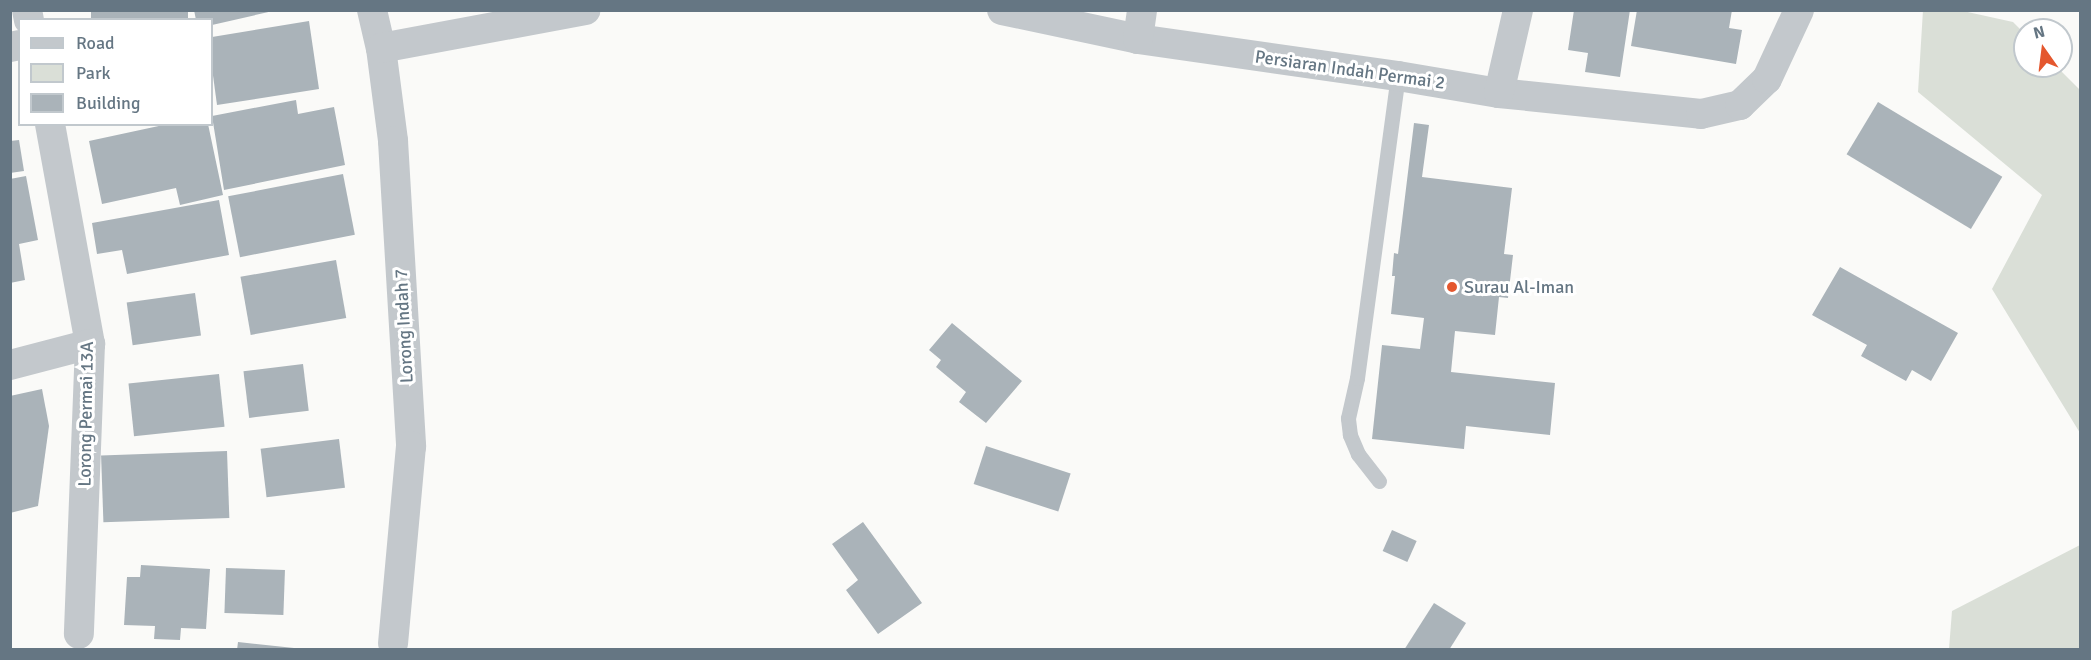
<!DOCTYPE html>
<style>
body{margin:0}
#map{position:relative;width:2091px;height:660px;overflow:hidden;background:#fafaf8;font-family:Signika,sans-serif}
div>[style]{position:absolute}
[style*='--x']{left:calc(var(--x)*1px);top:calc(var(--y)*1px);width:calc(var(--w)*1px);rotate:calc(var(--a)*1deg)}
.green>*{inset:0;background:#dadfd7}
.building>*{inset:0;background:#aab3b9;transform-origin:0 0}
.lane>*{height:15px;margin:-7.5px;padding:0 7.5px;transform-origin:7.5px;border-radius:7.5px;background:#c3c8cc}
.street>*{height:30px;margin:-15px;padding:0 15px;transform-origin:15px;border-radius:15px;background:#c3c8cc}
.dots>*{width:16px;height:16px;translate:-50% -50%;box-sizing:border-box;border:3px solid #fff;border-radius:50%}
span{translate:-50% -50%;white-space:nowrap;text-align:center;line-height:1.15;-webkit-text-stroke:6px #fff;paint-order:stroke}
.street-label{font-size:18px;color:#657683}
.poi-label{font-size:18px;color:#657683}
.left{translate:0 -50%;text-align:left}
.frame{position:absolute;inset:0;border:12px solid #657683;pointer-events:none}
.legend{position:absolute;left:18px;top:18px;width:195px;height:108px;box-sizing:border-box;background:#fff;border:2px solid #c1c8cd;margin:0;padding:8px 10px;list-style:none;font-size:18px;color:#657683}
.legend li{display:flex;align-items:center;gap:12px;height:30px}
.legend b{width:30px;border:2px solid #c1c8cd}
.north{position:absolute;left:2013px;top:18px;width:60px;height:60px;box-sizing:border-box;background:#fff;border:2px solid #c1c8cd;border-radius:50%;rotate:346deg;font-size:16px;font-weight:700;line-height:24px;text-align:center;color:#657683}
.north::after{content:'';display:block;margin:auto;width:21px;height:27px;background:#e4572e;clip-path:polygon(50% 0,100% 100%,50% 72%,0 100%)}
</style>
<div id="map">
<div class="green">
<div style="clip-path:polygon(1923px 10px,1963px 11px,2013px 22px,2025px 34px,2025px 66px,2056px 66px,2080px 90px,2080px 433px,1992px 289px,2042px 195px,1918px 92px)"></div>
<div style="clip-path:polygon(2080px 545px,2080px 649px,1949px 649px,1952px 611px)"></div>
</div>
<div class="building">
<div style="left:91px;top:10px;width:97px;height:10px"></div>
<div style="clip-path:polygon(194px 10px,273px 10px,273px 11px,212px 25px,212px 20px,196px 20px)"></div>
<div style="clip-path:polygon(1574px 10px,1630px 10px,1620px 77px,1585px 72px,1588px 53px,1568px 50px)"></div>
<div style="clip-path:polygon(1637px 10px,1732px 10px,1729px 28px,1742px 30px,1736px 64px,1631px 46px)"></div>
<div style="clip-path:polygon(309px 21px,319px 89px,217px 105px,212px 68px,212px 37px)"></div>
<div style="clip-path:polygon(296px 100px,298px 114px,334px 107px,345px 165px,224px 190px,212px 116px)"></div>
<div style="left:1878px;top:102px;width:145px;height:61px;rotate:31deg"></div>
<div style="clip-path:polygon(1414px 123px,1429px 125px,1422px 177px,1512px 188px,1504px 254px,1513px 255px,1508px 298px,1499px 297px,1495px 335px,1455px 331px,1451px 372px,1555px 383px,1550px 435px,1466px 426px,1464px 449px,1372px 439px,1382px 345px,1420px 349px,1424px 318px,1391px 314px,1395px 276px,1392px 276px,1394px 253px,1398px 254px)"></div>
<div style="clip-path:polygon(168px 124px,208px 124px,223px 195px,180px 205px,176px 188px,102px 204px,89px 141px)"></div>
<div style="clip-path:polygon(19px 140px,24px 171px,10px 173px,10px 141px)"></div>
<div style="left:343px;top:174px;width:62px;height:117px;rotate:79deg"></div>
<div style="clip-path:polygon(26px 176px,38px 240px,19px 244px,25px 280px,10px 283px,10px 179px)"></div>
<div style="clip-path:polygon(219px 200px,229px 255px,127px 274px,122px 250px,97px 254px,92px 223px)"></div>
<div style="left:336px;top:260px;width:59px;height:97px;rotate:80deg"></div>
<div style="clip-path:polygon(1840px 267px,1958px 333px,1931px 381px,1912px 370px,1906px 381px,1861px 356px,1867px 345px,1812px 315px)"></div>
<div style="left:195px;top:293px;width:43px;height:69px;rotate:82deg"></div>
<div style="clip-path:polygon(952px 323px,1022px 381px,986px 423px,959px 402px,966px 392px,936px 367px,941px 360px,929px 350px)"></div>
<div style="left:303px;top:364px;width:47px;height:60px;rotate:83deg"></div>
<div style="left:219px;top:374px;width:53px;height:91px;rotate:84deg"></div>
<div style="clip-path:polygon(42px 389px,49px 426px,38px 506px,10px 513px,10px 396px)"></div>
<div style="left:339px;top:439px;width:49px;height:79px;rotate:83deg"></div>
<div style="left:986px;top:446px;width:89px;height:40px;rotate:18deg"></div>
<div style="left:227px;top:451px;width:67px;height:126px;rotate:88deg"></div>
<div style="clip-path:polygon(863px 522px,922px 603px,878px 634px,846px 590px,858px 580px,832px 544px)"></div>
<div style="left:1392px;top:530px;width:27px;height:23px;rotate:24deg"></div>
<div style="clip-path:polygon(141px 565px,210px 569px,206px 629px,181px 628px,180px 640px,154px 639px,155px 626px,124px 625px,127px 577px,140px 577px)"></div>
<div style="left:226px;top:568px;width:59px;height:45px;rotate:2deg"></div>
<div style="clip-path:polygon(1434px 603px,1466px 623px,1449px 650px,1404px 650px)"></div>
<div style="clip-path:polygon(238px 642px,294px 648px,294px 650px,237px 650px)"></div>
</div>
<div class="lane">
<div style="--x:1379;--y:481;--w:34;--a:-128"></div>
<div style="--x:1358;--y:454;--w:21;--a:-113"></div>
<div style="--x:1350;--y:435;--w:17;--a:-97"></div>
<div style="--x:1348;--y:418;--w:41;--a:-77.3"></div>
<div style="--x:1357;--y:378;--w:305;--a:-82.3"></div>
</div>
<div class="street">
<div style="--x:27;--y:10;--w:10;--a:79"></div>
<div style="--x:372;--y:10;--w:39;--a:77"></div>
<div style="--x:381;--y:48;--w:94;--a:82.6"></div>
<div style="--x:393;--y:141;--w:306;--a:86.6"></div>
<div style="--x:411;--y:446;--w:198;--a:95.2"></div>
<div style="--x:1002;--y:10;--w:139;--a:12"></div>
<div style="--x:1138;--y:39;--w:263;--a:8.1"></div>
<div style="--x:1398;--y:76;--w:102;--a:9.6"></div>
<div style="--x:1499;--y:93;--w:203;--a:5.9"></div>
<div style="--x:1701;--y:114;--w:40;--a:-13"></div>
<div style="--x:1740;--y:105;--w:37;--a:-44"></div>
<div style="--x:1767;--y:79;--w:76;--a:-65.1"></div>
<div style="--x:1138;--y:39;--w:29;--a:-82"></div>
<div style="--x:10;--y:47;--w:10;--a:-11"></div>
<div style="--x:381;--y:48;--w:208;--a:-10.5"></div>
<div style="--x:1499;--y:93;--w:85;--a:-77.1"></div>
<div style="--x:50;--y:124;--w:224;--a:79.7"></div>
<div style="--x:90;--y:344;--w:290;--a:92.2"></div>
<div style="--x:10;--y:365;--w:83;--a:-14.7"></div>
</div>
<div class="dots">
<div style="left:1452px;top:287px;background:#e4572e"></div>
</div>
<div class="street-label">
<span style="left:1350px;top:70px;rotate:8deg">Persiaran Indah Permai 2</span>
<span style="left:404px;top:326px;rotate:-93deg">Lorong Indah 7</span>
<span style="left:86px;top:414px;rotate:-89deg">Lorong Permai 13A</span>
</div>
<div class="poi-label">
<span class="left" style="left:1464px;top:287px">Surau Al-Iman</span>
</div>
<div class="frame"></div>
<ul class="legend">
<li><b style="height:8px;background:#c3c8cc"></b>Road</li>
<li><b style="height:16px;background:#dadfd7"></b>Park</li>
<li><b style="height:16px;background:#aab3b9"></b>Building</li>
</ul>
<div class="north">N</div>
</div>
